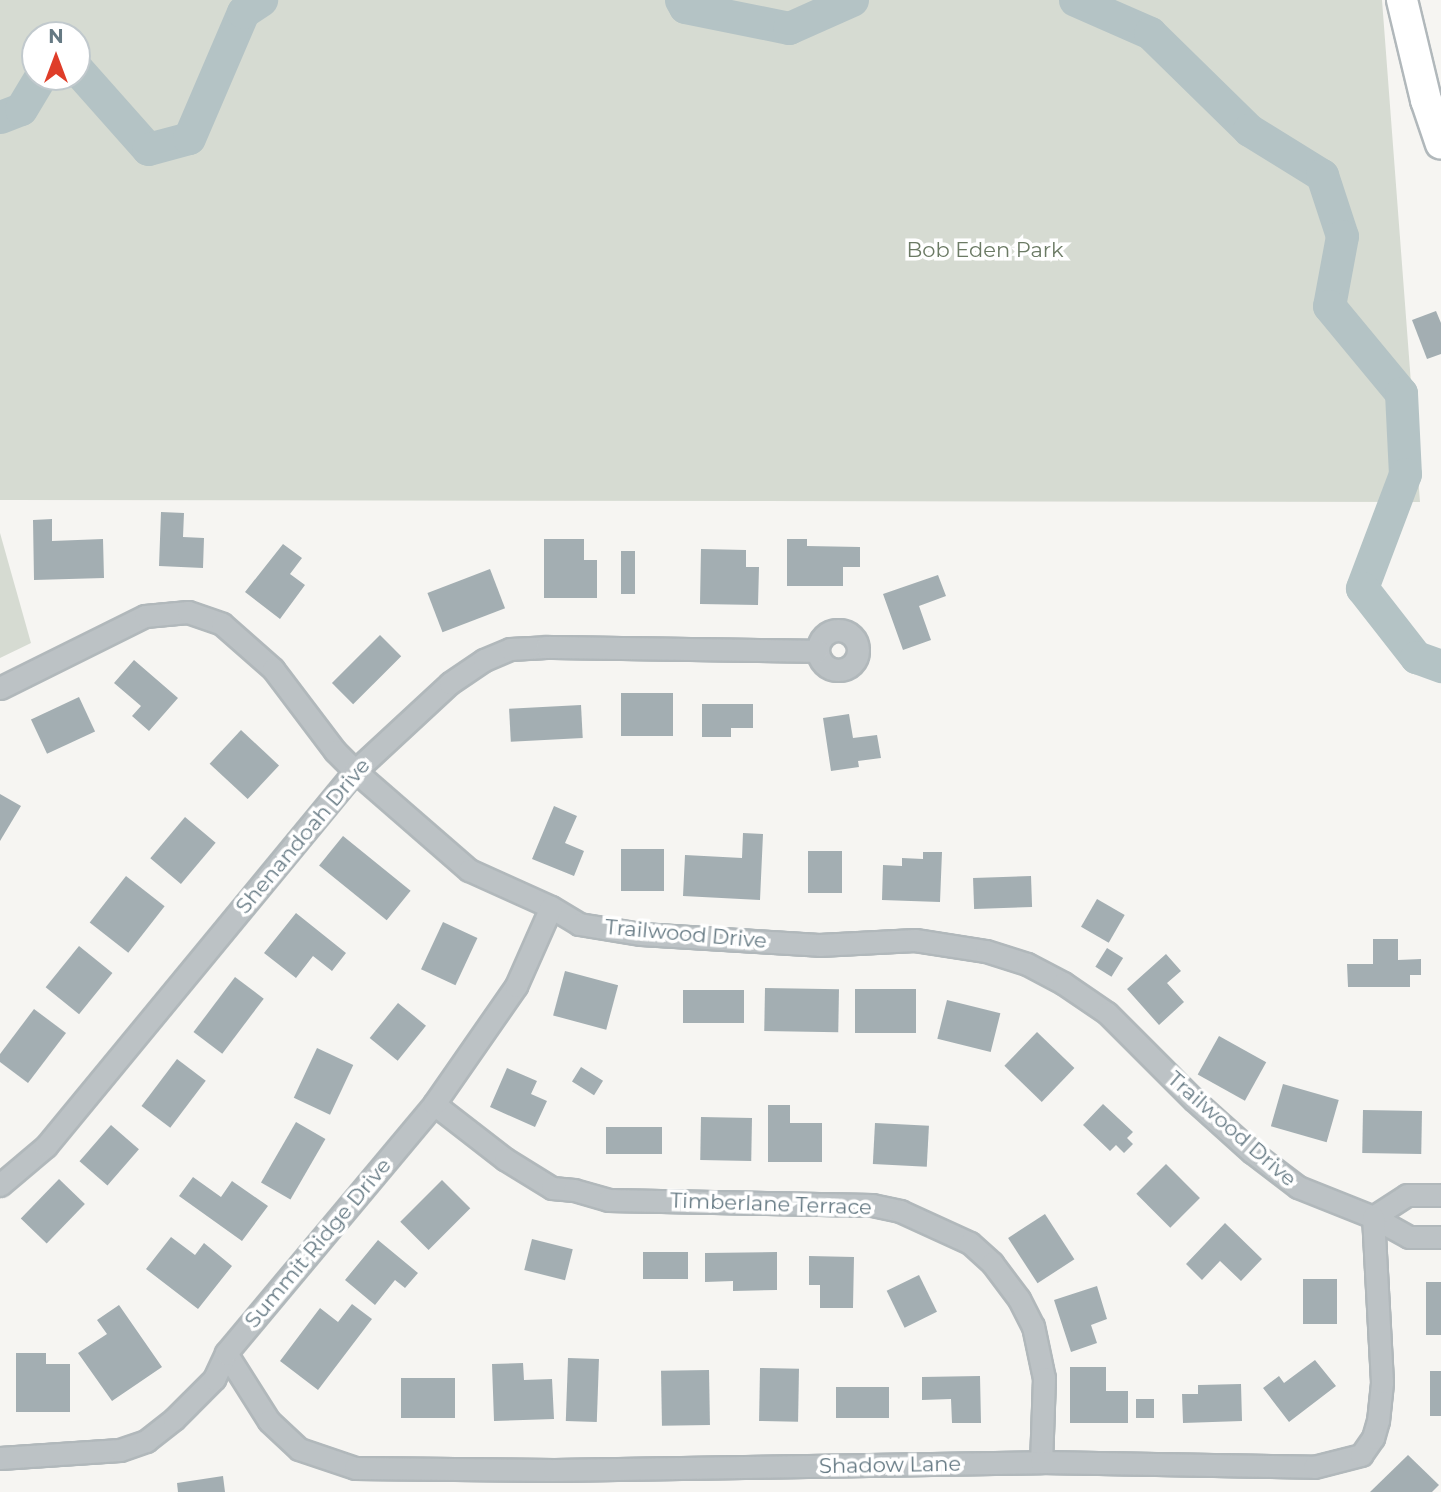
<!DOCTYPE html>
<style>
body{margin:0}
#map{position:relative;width:1441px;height:1492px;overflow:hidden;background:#f6f5f2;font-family:Montserrat,sans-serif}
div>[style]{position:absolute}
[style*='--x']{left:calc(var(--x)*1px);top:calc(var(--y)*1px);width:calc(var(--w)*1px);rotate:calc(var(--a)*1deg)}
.green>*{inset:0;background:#d6dbd2}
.river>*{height:33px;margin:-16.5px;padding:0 16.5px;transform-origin:16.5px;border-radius:16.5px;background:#b4c3c5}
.building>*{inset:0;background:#a3aeb2;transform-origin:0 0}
.roads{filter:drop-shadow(2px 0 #b1b8bb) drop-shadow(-2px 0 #b1b8bb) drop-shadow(0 2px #b1b8bb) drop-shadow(0 -2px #b1b8bb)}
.minor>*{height:21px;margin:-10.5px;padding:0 10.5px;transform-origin:10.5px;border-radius:10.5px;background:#bcc2c5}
.minor>.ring{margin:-10.5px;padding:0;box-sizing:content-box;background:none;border:21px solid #bcc2c5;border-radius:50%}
.secondary>*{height:30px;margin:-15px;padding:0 15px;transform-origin:15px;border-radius:15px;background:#fff}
span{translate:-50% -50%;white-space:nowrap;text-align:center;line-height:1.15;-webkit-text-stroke:7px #fff;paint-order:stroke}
.park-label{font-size:21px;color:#6b7a64}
.street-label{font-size:21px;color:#657983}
.north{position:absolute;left:21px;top:21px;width:70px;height:70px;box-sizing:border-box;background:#fff;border:2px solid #c1c9cd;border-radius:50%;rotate:0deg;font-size:19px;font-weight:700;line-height:28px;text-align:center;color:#657983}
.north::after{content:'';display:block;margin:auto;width:24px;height:32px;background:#df3d29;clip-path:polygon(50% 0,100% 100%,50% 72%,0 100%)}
</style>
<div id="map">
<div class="green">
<div style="clip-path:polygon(evenodd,0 0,1382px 0,1420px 502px,0 500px,0 0,77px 35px,77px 77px,35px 77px,35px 35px,77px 35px)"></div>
<div style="clip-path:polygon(0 533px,31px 643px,0 658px)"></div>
</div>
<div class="river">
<div style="--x:681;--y:0;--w:8;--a:60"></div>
<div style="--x:685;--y:7;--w:106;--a:11.4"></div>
<div style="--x:789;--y:28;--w:69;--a:-24"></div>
<div style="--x:1075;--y:0;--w:82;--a:23.7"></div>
<div style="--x:1150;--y:33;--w:139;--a:44.4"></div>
<div style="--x:1249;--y:130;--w:86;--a:31.7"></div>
<div style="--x:1322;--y:175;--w:64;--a:71.8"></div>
<div style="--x:1342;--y:236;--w:71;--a:100.5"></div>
<div style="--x:1329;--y:306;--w:113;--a:50.4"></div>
<div style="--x:1401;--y:393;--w:81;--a:87.2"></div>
<div style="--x:1405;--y:474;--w:122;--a:110.7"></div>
<div style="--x:1362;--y:588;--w:88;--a:52"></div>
<div style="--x:1416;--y:657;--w:27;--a:20"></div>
<div style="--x:77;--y:69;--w:107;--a:48.4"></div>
<div style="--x:148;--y:149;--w:42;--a:-15"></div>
<div style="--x:189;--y:138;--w:137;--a:-66.8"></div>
<div style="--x:243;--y:12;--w:22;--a:-34"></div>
<div style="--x:0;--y:117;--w:22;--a:-21"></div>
<div style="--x:21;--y:109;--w:37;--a:-59"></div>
</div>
<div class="building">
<div style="clip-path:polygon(1436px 311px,1441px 323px,1441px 354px,1427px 359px,1412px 320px)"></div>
<div style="clip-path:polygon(161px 512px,184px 513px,183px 537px,204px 538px,203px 568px,159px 566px)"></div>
<div style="clip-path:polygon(52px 519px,52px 541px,103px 539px,104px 578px,34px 580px,33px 520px)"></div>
<div style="clip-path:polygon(544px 539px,584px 539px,584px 560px,597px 560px,597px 598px,544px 598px)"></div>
<div style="clip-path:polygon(787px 539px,807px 539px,807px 546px,860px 547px,860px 567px,843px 567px,843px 586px,787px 586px)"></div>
<div style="clip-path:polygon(283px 544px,302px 558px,290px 574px,305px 585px,280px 619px,245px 592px)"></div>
<div style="clip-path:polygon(701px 549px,746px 550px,746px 567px,759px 567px,758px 605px,700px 604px)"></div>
<div style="left:621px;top:551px;width:14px;height:43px"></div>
<div style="left:490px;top:569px;width:42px;height:67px;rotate:69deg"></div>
<div style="clip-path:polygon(938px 575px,946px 596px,919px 606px,931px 640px,903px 650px,883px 594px)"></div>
<div style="left:380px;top:635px;width:30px;height:68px;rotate:45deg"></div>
<div style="clip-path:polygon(134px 660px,178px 698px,149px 731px,132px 716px,141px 706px,114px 683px)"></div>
<div style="left:621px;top:693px;width:52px;height:43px"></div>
<div style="left:79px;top:697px;width:38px;height:53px;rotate:65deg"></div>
<div style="clip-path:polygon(702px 704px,753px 704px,753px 728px,731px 728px,731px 737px,702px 737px)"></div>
<div style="left:581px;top:705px;width:33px;height:72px;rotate:87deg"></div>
<div style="clip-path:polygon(849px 714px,853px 738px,877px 735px,881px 758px,858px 761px,859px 767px,831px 771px,823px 718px)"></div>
<div style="left:241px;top:730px;width:52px;height:46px;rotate:43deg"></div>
<div style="clip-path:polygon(0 794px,21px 806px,0 841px)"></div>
<div style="clip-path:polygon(554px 806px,577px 816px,565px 843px,584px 851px,574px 876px,532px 859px)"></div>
<div style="left:185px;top:817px;width:40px;height:54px;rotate:40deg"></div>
<div style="clip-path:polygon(743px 833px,763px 834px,760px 900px,683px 896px,685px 855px,742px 858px)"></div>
<div style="left:343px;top:836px;width:87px;height:38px;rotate:39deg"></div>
<div style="left:621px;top:849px;width:43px;height:42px"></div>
<div style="left:808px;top:851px;width:34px;height:42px"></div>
<div style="clip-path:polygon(923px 852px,942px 852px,940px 902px,882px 900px,883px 865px,902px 866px,902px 858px,923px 859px)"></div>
<div style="left:126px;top:876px;width:49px;height:59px;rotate:38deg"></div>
<div style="left:1031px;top:876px;width:31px;height:58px;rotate:88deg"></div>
<div style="left:1097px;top:899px;width:32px;height:32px;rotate:30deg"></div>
<div style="clip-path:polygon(296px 913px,346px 953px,332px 971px,313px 956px,296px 978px,264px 953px)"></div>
<div style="left:443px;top:922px;width:38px;height:52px;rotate:25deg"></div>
<div style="clip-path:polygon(1373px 939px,1398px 939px,1398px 960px,1421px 959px,1421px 975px,1410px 975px,1410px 987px,1348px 987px,1347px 964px,1373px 964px)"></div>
<div style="left:79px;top:946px;width:43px;height:53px;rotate:39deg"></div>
<div style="left:1107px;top:948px;width:19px;height:22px;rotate:32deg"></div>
<div style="clip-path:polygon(1166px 954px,1181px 971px,1167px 983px,1184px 1002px,1159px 1025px,1127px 989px)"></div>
<div style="left:565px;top:971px;width:55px;height:46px;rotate:15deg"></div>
<div style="left:235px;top:977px;width:36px;height:69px;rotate:37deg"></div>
<div style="left:765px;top:988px;width:74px;height:43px;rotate:1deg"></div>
<div style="left:855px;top:989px;width:61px;height:44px"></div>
<div style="left:744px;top:990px;width:33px;height:61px;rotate:90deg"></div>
<div style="left:947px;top:1000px;width:55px;height:40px;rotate:14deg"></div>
<div style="left:398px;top:1003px;width:36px;height:45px;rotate:39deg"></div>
<div style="clip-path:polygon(34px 1009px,66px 1033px,28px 1083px,0 1062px,0 1054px)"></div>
<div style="left:1037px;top:1032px;width:52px;height:47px;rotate:44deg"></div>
<div style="left:1219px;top:1036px;width:54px;height:44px;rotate:29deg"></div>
<div style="left:317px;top:1048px;width:40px;height:55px;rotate:25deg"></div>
<div style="left:177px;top:1059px;width:36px;height:59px;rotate:37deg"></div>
<div style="left:581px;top:1067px;width:26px;height:17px;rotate:32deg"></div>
<div style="clip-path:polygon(507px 1068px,537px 1081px,531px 1094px,547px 1101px,535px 1127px,490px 1107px)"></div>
<div style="left:1283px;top:1084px;width:58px;height:44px;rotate:16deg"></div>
<div style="clip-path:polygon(1103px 1104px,1133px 1132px,1127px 1138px,1133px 1144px,1124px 1153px,1116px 1145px,1110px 1151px,1083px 1125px)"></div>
<div style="clip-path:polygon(768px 1105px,790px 1105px,790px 1123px,822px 1123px,822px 1162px,768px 1162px)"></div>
<div style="left:1363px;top:1110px;width:59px;height:43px;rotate:1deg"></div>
<div style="left:701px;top:1117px;width:51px;height:43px;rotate:1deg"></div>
<div style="left:296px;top:1122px;width:34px;height:70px;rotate:30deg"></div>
<div style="left:875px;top:1123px;width:54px;height:41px;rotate:3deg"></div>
<div style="left:111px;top:1125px;width:37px;height:48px;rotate:41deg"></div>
<div style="left:606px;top:1127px;width:56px;height:27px"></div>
<div style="left:1166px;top:1164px;width:48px;height:42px;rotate:45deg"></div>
<div style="clip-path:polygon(193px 1177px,221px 1197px,232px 1181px,268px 1206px,242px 1241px,179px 1196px)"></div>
<div style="left:59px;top:1179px;width:36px;height:55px;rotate:44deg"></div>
<div style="left:442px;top:1180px;width:40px;height:59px;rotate:45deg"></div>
<div style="left:1045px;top:1214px;width:54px;height:44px;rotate:57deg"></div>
<div style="clip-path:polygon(1225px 1223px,1262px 1259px,1241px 1281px,1220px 1261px,1202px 1280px,1186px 1264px)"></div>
<div style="clip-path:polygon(171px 1237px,195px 1255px,204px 1243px,232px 1266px,198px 1309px,146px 1269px)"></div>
<div style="left:532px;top:1239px;width:42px;height:32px;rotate:14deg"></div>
<div style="clip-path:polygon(378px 1240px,418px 1273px,405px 1288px,395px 1280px,375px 1305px,345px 1280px)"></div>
<div style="left:643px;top:1252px;width:45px;height:27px"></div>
<div style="clip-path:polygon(777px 1252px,777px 1290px,733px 1291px,733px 1281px,705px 1282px,705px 1253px)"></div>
<div style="clip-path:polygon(809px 1256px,854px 1257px,853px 1308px,820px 1308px,820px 1285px,809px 1285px)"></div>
<div style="left:919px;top:1275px;width:41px;height:36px;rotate:64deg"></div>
<div style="left:1303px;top:1279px;width:34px;height:45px"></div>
<div style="left:1426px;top:1282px;width:15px;height:53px"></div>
<div style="clip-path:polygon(1097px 1286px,1107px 1319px,1091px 1325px,1097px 1343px,1071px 1352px,1054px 1300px)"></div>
<div style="clip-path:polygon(352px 1304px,372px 1319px,318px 1390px,280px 1361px,320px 1308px,338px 1322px)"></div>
<div style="clip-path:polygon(119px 1305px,162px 1367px,112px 1401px,78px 1353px,107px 1334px,97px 1320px)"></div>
<div style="clip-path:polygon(16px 1353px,46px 1353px,46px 1364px,70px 1364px,70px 1412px,16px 1412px)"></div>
<div style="left:568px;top:1358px;width:31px;height:63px;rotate:2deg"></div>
<div style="clip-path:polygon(1315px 1360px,1336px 1386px,1289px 1422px,1263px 1388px,1279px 1376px,1284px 1383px)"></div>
<div style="clip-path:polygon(523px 1363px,524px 1380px,552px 1379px,554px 1419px,494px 1421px,492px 1364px)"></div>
<div style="clip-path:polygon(1070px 1367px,1106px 1367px,1106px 1391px,1128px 1391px,1128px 1423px,1070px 1423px)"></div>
<div style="left:760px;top:1368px;width:39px;height:53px;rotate:1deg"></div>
<div style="left:709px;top:1370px;width:55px;height:48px;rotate:89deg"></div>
<div style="left:1430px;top:1371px;width:11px;height:45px"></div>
<div style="clip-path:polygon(980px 1376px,981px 1423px,952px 1423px,951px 1399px,922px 1400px,922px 1377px)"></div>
<div style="left:401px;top:1378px;width:54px;height:40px"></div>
<div style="clip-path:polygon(1241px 1384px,1242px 1421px,1183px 1423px,1182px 1394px,1198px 1394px,1198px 1385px)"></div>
<div style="left:836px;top:1387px;width:53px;height:31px"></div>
<div style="left:1136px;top:1399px;width:18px;height:19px"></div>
<div style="clip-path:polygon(1408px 1455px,1439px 1485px,1432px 1492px,1370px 1492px)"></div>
<div style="clip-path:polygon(223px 1476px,225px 1492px,178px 1492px,177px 1483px)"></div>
</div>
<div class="roads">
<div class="minor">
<div class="ring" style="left:818px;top:630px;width:19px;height:19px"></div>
<div style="--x:0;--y:688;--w:162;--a:-26.4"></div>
<div style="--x:145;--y:616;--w:43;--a:-5.3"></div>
<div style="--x:188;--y:612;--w:36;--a:19"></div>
<div style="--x:222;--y:624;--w:68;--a:41.4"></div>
<div style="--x:273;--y:669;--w:103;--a:52.9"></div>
<div style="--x:335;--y:751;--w:28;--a:45"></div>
<div style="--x:355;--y:771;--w:151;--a:41"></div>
<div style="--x:469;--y:870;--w:90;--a:24.3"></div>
<div style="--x:551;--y:907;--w:33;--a:31"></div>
<div style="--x:579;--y:924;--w:63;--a:9.2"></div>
<div style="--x:641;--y:934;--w:178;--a:3.5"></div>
<div style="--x:819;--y:945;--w:96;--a:-3"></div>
<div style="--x:915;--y:940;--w:72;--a:8.8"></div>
<div style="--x:986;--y:951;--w:43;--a:17.6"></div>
<div style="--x:1027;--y:964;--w:41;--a:27.8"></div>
<div style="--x:1063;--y:983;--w:53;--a:34.3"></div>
<div style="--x:1107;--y:1013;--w:123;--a:45"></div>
<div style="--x:1194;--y:1100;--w:78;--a:41.9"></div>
<div style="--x:1252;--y:1152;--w:58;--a:37.3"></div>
<div style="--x:1298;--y:1187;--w:81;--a:21.8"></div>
<div style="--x:1373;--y:1217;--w:41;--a:29.1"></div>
<div style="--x:1409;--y:1237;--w:32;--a:0"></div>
<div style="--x:434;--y:1104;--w:90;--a:37.8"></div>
<div style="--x:505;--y:1159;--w:55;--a:31.7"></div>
<div style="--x:552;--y:1188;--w:22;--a:5"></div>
<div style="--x:574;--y:1190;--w:35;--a:16"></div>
<div style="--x:608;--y:1200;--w:264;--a:1.1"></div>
<div style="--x:872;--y:1205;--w:29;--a:12"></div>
<div style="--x:900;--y:1211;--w:77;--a:24.6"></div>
<div style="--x:970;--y:1243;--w:30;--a:42"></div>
<div style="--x:992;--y:1263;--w:45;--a:53.1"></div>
<div style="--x:1019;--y:1299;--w:30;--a:63"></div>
<div style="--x:1033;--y:1326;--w:53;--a:78.1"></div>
<div style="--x:1044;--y:1378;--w:84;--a:92"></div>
<div style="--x:0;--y:1185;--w:60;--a:-40.3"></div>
<div style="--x:46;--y:1146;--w:486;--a:-50.5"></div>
<div style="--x:355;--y:771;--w:129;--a:-42.8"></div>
<div style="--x:450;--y:683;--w:41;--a:-34.1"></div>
<div style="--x:484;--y:660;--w:28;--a:-23"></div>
<div style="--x:510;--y:649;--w:36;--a:-3"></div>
<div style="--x:546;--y:647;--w:271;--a:0.8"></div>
<div style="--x:1373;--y:1217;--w:40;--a:-32.9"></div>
<div style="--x:1407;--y:1195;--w:34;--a:0"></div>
<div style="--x:226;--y:1353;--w:80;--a:57.7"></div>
<div style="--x:269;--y:1421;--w:41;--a:43"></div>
<div style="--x:299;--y:1449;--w:59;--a:18.7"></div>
<div style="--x:355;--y:1468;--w:199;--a:0.6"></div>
<div style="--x:554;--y:1470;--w:487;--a:-0.9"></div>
<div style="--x:1041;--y:1462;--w:273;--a:1"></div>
<div style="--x:1314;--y:1467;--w:49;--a:-14.3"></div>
<div style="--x:1361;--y:1455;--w:21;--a:-55"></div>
<div style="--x:1373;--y:1438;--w:18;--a:-74"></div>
<div style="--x:1378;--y:1421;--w:39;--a:-84"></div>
<div style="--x:1382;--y:1382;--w:165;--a:-93.1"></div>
<div style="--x:0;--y:1458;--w:120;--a:-3.8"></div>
<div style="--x:120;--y:1450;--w:28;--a:-19"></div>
<div style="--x:146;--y:1441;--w:36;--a:-38"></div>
<div style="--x:174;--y:1419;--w:57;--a:-45"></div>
<div style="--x:214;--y:1379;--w:29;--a:-65"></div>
<div style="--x:226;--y:1353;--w:324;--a:-50.1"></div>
<div style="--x:434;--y:1104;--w:144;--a:-55.2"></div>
<div style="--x:516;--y:986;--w:86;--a:-66.1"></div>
</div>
<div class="secondary">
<div style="--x:1402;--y:0;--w:103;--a:76.5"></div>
<div style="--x:1426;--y:100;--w:46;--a:71.2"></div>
</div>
</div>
<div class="park-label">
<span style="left:985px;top:250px">Bob Eden Park</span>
</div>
<div class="street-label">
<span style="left:303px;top:836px;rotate:-50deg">Shenandoah Drive</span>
<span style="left:686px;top:934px;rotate:5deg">Trailwood Drive</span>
<span style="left:1232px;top:1129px;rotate:41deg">Trailwood Drive</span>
<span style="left:771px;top:1204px;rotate:2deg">Timberlane Terrace</span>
<span style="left:318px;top:1243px;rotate:-50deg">Summit Ridge Drive</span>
<span style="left:890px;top:1465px;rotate:-1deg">Shadow Lane</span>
</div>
<div class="north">N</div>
</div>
